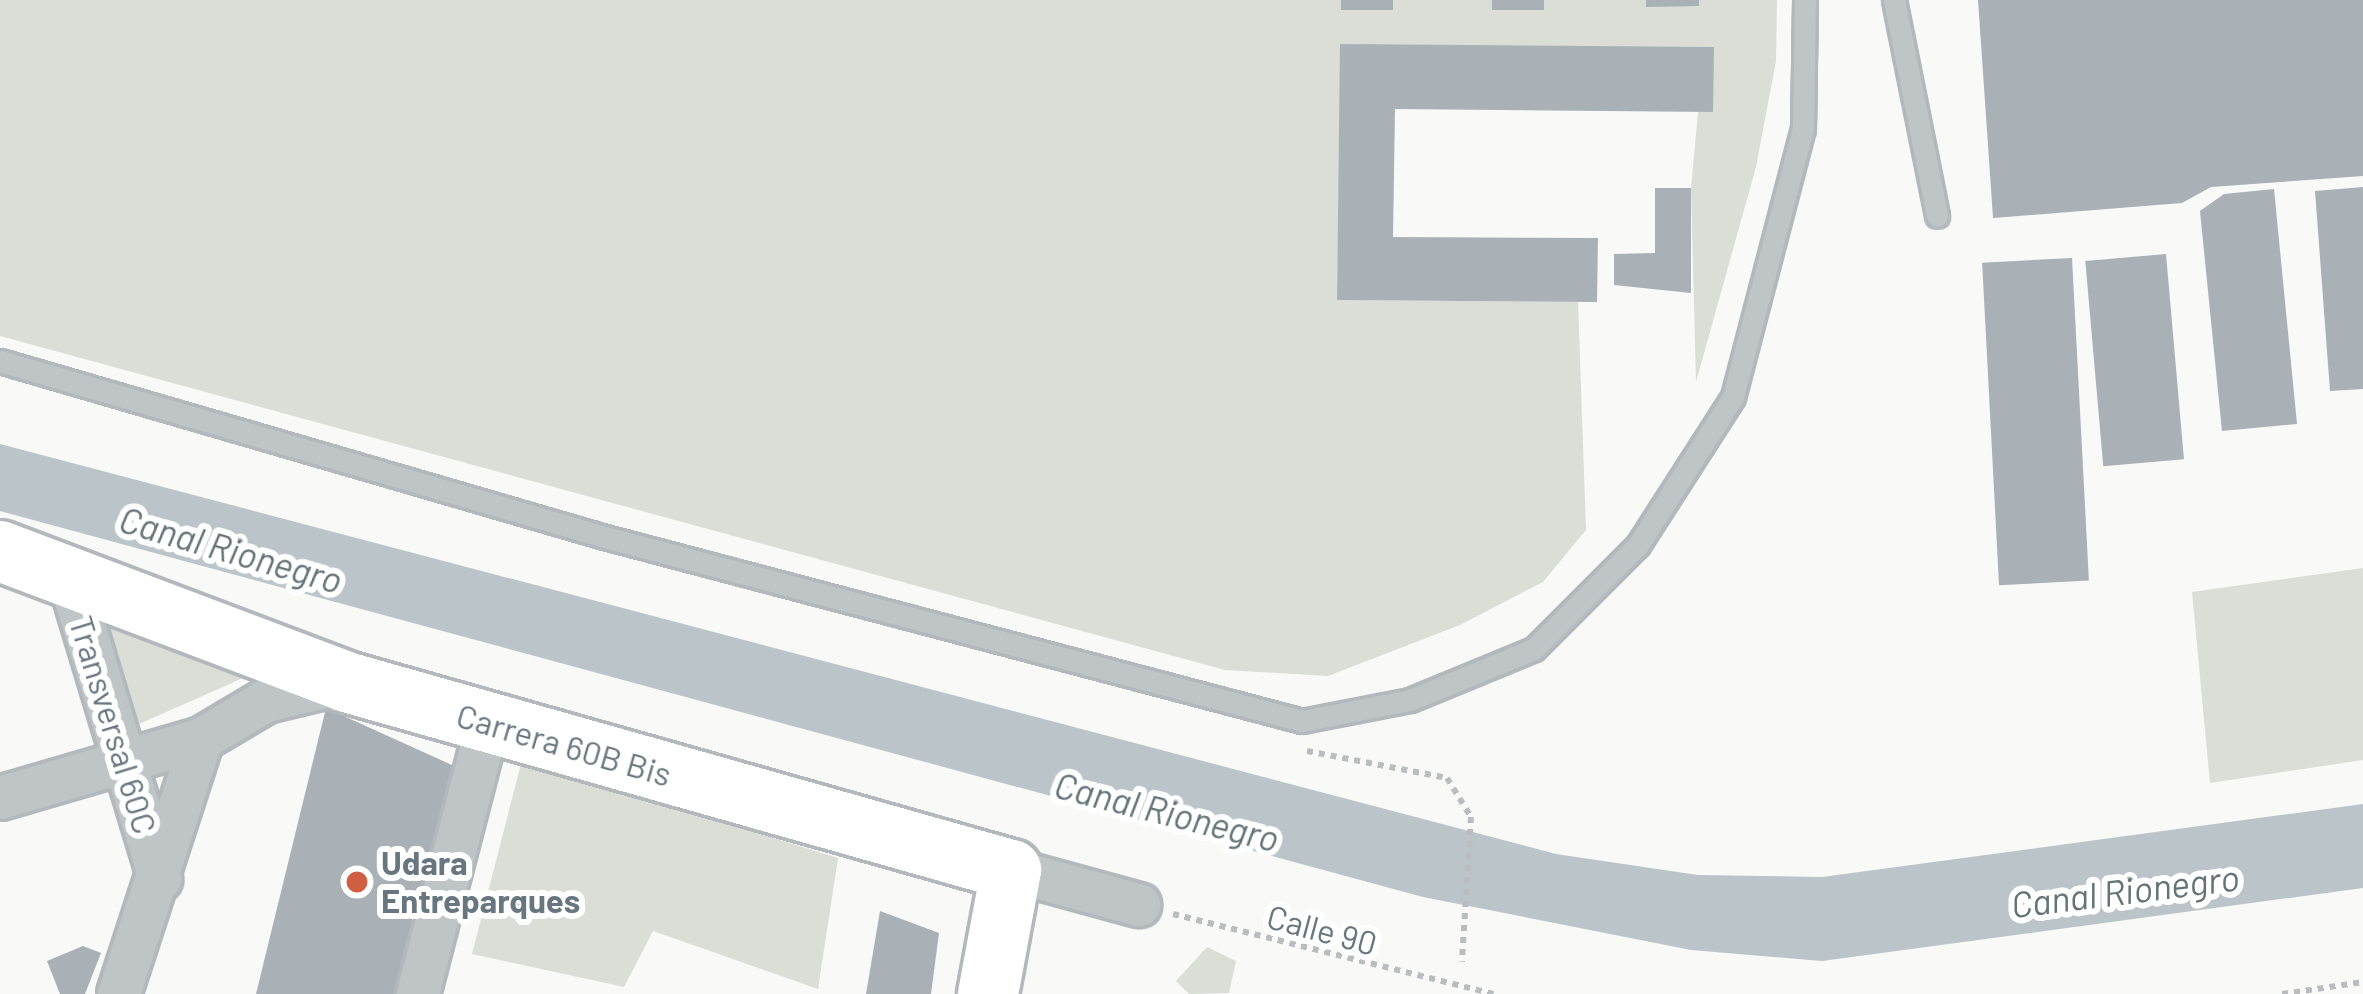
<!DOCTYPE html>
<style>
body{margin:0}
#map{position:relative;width:2363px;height:994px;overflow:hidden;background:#f9f9f8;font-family:Barlow,sans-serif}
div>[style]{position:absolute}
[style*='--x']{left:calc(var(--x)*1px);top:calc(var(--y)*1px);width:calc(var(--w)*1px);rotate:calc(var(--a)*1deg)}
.green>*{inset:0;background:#daded7}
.water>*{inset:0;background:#bbc4c8}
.building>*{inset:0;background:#a9b0b6;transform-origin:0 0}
.path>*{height:6px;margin-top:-3px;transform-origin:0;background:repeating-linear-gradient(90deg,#babdc0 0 6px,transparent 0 12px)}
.roads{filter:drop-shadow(3px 0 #b2b8bc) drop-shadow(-3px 0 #b2b8bc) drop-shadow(0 3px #b2b8bc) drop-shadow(0 -3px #b2b8bc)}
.lane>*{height:21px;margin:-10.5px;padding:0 10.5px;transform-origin:10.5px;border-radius:10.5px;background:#bfc4c7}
.street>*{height:42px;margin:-21px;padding:0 21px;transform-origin:21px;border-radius:21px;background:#bfc4c7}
.secondary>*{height:60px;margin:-30px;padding:0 30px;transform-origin:30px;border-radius:30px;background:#fff}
.dots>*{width:33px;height:33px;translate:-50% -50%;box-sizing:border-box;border:6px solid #fff;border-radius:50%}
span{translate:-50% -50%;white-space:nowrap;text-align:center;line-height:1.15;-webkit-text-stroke:12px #fff;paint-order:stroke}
.street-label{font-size:33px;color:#67767f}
.poi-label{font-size:33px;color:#67767f;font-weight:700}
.left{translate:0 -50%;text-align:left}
.water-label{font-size:36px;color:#637378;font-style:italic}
</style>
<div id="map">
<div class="green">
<div style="clip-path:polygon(0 0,1777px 0,1776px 61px,1756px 167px,1696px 382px,1691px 188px,1698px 112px,1712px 112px,1341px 45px,1337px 300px,1578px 302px,1586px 530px,1543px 582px,1460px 625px,1328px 676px,1225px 670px,0 336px)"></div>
<div style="clip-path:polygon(2363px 568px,2363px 760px,2210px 783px,2192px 592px)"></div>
<div style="clip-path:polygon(92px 622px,243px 678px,130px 728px)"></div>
<div style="clip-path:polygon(522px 760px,838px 858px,818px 989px,653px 931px,624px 987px,472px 954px)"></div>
<div style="clip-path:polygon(1207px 947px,1236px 961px,1229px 993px,1189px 994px,1176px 981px)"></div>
</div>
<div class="water">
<div style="clip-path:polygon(0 444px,1556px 854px,1698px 875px,1822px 877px,2363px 804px,2363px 888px,1822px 961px,1691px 950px,1423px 897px,0 511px)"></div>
</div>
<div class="building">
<div style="left:1341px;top:0;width:52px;height:10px"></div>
<div style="left:1492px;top:0;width:52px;height:10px"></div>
<div style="clip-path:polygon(1646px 0,1699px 0,1699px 6px,1646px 7px)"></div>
<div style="clip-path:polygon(1978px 0,2363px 0,2363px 176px,2211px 187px,2182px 203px,1993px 218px)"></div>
<div style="clip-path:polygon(1340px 44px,1714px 47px,1713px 112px,1395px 109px,1393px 237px,1598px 238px,1597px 302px,1337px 300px)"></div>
<div style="clip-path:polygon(2363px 187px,2363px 389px,2330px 391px,2315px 191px)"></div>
<div style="clip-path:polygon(1655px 188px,1691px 188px,1691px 293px,1614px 285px,1614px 254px,1655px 253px)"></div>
<div style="clip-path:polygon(2274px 189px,2297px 424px,2222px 431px,2200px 211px,2224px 194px)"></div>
<div style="left:2166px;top:254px;width:206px;height:81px;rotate:85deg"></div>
<div style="left:2072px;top:258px;width:323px;height:90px;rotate:87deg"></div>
<div style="clip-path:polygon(326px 708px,463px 770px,397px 994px,256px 994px)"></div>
<div style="clip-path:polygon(880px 911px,939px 933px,931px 994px,866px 994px)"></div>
<div style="clip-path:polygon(83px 946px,101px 953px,85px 994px,60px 994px,47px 961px)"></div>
</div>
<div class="path">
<div style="--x:1307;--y:751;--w:143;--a:10.9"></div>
<div style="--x:1447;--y:778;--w:46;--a:58.4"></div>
<div style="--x:1471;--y:817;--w:145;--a:93.6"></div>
<div style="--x:1173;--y:914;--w:332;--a:14"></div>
<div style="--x:2282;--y:994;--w:82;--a:-8.4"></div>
</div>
<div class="roads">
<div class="lane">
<div style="--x:1894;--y:0;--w:220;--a:78.7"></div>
<div style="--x:0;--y:361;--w:626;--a:16.23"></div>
<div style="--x:601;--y:536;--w:725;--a:14.78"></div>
<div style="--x:1302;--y:721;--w:110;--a:-11"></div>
<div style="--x:1410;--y:700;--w:134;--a:-22.4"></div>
<div style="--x:1534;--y:649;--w:147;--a:-45"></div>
<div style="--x:1638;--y:545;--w:176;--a:-57.3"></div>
<div style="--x:1733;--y:397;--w:277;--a:-75.4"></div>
<div style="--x:1803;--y:129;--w:129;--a:-89.1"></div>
</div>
<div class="street">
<div style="--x:67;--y:570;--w:323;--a:73.2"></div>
<div style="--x:0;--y:798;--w:210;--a:-16.3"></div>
<div style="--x:1011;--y:870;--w:133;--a:15.3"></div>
<div style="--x:119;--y:994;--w:268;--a:-72"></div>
<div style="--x:202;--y:739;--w:74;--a:-30.7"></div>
<div style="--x:266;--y:701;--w:81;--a:-13.5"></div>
<div style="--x:418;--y:994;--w:279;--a:-75.5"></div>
</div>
<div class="secondary">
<div style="--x:0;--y:551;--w:370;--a:20.7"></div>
<div style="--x:346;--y:682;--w:691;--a:15.79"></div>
<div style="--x:1011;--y:870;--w:126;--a:100.5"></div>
</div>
</div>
<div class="dots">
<div style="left:357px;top:882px;background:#cf5e42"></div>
</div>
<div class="street-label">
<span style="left:113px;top:725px;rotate:73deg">Transversal 60C</span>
<span style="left:564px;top:745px;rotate:16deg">Carrera 60B Bis</span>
<span style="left:1322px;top:930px;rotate:15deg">Calle 90</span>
</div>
<div class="poi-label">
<span class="left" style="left:381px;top:882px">Udara<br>Entreparques</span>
</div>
<div class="water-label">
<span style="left:231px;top:549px;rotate:16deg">Canal Rionegro</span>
<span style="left:1167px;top:811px;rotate:14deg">Canal Rionegro</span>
<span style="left:2125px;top:890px;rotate:-7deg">Canal Rionegro</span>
</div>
</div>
